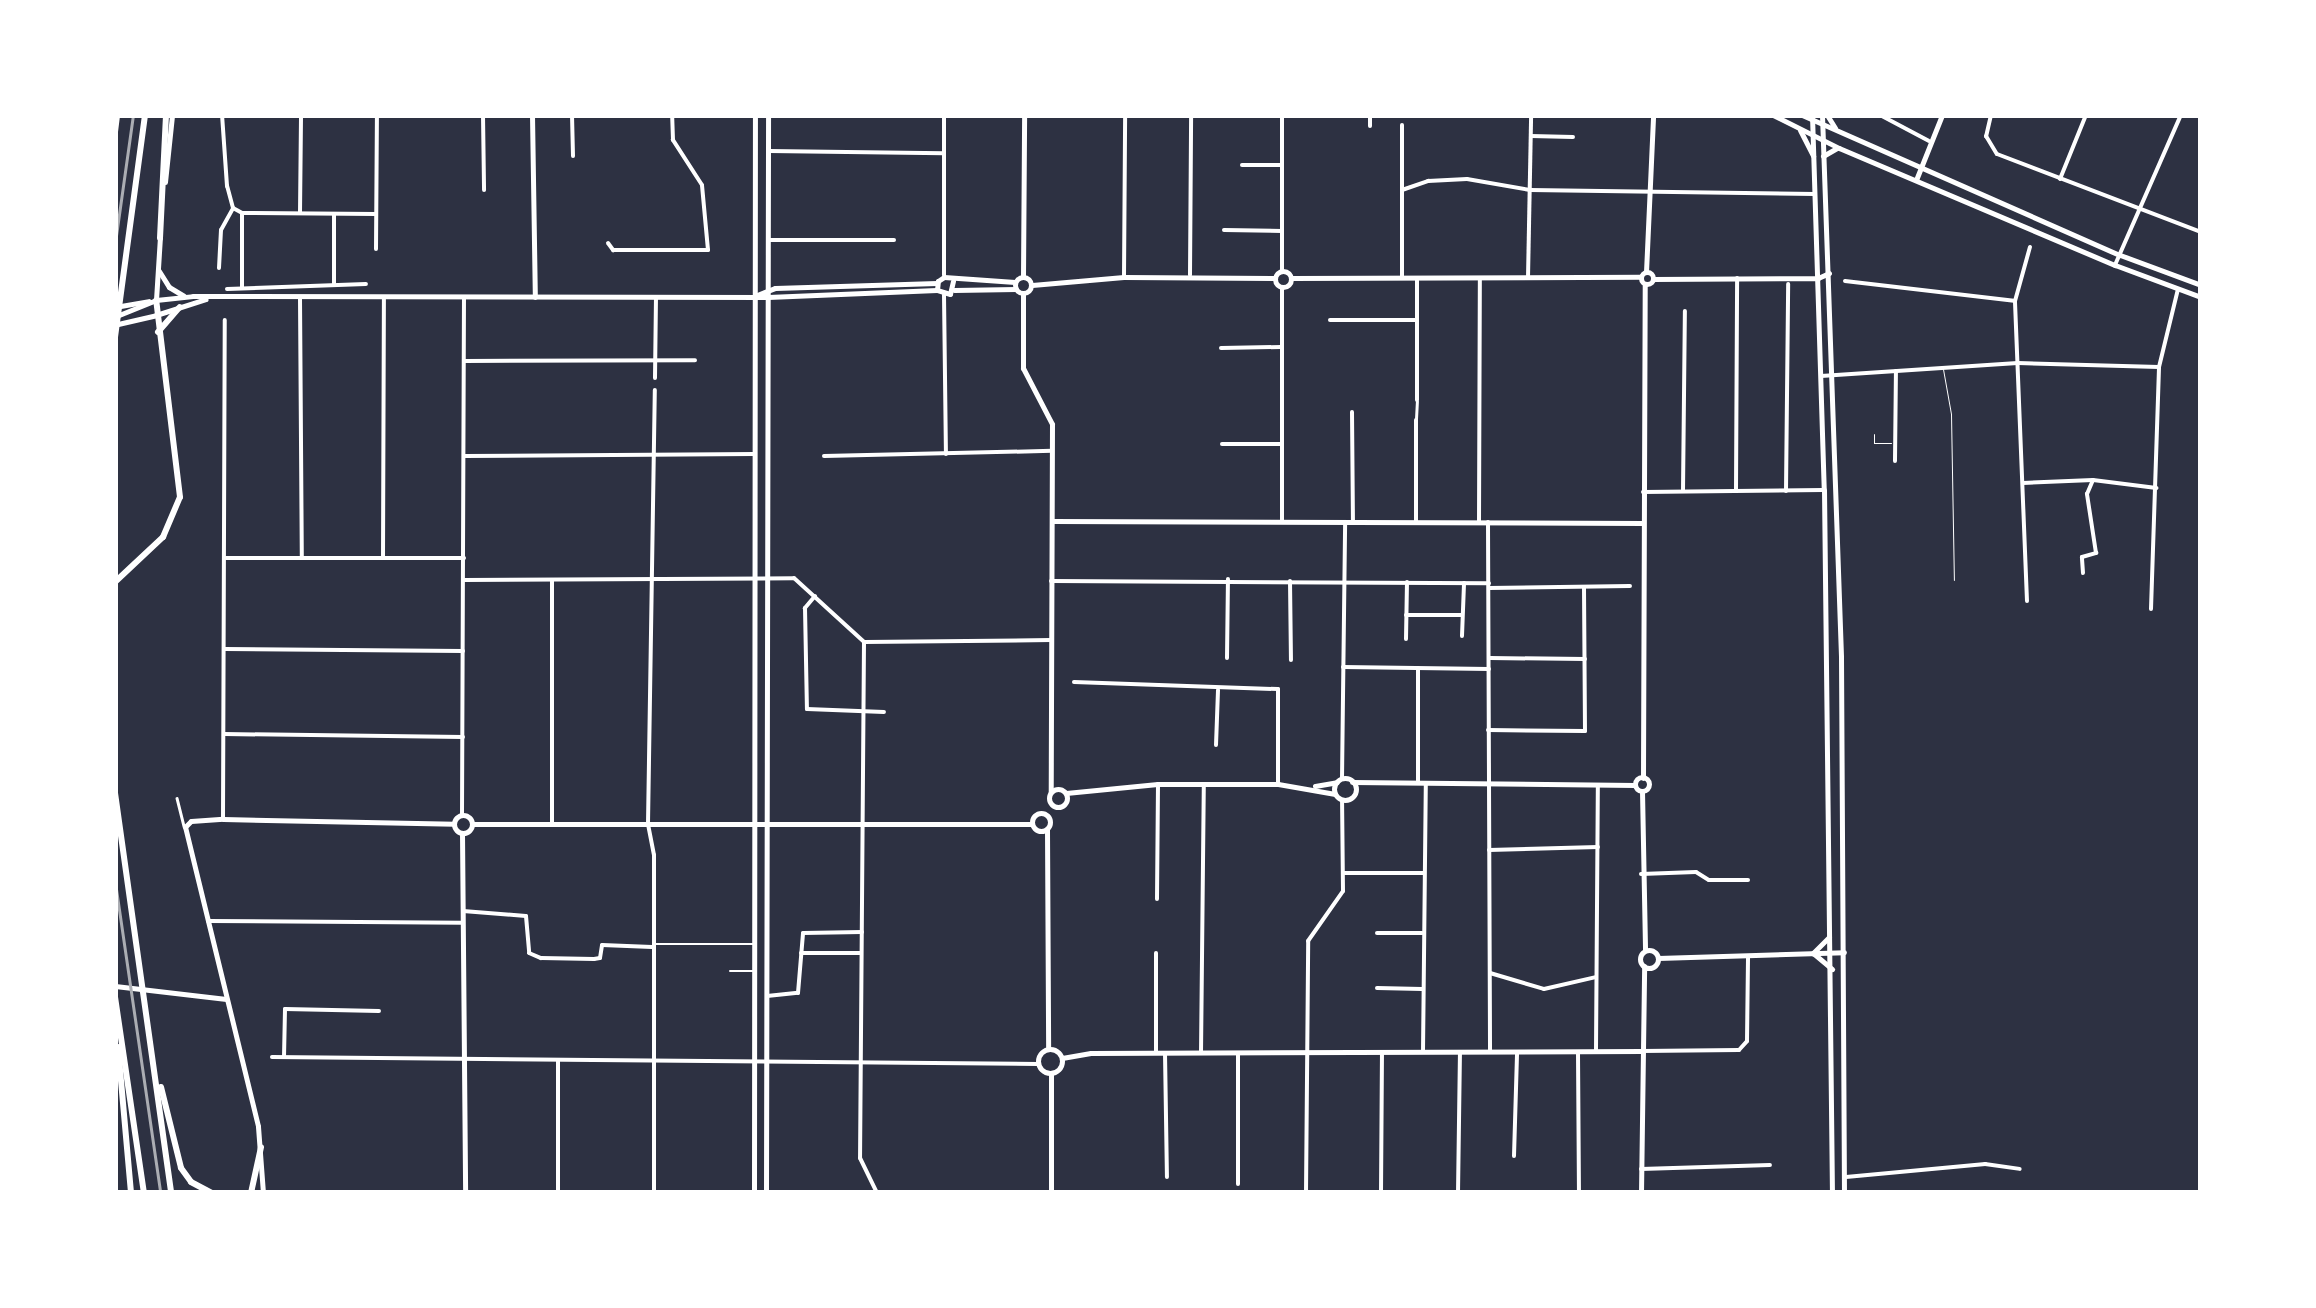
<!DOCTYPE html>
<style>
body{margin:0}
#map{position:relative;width:2316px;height:1308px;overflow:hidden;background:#2d3142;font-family:Georgia,serif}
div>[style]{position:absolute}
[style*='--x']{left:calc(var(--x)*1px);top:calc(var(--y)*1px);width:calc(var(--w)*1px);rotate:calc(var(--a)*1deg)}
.service>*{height:1px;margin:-0.5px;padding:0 0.5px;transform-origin:0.5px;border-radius:0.5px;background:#fff}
.pedestrian>*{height:2.5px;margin:-1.25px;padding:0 1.25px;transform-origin:1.25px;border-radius:1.25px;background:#fff}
.minor>*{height:4px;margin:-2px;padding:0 2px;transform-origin:2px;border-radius:2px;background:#fff}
.tertiary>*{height:5px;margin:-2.5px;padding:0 2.5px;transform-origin:2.5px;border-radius:2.5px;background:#fff}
.tertiary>.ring{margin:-2.5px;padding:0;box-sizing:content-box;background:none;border:5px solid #fff;border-radius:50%}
.secondary>*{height:5px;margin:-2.5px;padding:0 2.5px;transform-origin:2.5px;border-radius:2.5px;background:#fff}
.primary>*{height:5px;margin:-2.5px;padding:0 2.5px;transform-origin:2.5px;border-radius:2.5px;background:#fff}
.motorway>*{height:6px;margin:-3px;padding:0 3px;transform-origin:3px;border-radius:3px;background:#fff}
.rail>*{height:2.5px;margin:-1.25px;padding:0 1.25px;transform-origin:1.25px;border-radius:1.25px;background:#abadb3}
span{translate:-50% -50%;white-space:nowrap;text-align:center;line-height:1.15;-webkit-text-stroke:10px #fff;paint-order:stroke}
.frame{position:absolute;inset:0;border:118px solid #fff;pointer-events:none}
</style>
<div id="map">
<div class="service">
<div style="--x:1943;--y:369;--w:46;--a:79.9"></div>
<div style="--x:1951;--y:414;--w:166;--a:89"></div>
<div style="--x:1874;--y:434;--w:9;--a:90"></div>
<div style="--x:1874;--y:443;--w:17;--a:0"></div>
</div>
<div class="pedestrian">
<div style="--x:1416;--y:419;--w:17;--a:-87"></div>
<div style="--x:177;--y:798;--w:29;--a:76"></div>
<div style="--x:656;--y:944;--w:97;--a:0"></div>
<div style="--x:730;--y:971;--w:23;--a:0"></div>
</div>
<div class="minor">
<div style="--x:483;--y:115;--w:75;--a:89.2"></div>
<div style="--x:572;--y:115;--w:41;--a:88.6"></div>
<div style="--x:944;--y:115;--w:160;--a:90"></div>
<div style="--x:1282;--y:115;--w:156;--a:90"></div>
<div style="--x:1370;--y:115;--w:11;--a:90"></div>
<div style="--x:1880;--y:115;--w:55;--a:28"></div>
<div style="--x:1991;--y:115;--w:22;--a:103"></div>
<div style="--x:1986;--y:136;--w:21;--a:59"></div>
<div style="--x:1997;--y:154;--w:218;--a:20.9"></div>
<div style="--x:1402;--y:125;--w:153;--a:90"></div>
<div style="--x:1531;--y:136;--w:42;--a:1.4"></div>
<div style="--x:769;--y:151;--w:175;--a:0.7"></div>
<div style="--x:1242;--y:165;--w:40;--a:0"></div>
<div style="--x:2060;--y:179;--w:69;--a:-67.9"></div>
<div style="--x:1402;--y:190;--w:28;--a:-19"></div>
<div style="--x:1428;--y:181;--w:39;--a:-3"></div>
<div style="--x:1467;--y:179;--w:64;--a:9.9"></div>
<div style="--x:1530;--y:190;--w:285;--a:0.8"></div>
<div style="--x:233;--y:208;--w:10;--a:29"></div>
<div style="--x:242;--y:213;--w:134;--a:0.4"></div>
<div style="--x:242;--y:213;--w:75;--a:90"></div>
<div style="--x:300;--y:213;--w:98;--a:-89.4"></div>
<div style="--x:1224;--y:230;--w:58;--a:1"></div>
<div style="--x:769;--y:240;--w:125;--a:0"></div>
<div style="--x:608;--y:243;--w:9;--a:54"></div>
<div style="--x:613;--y:250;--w:95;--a:0"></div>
<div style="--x:708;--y:250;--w:65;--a:-95.3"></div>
<div style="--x:702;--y:185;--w:54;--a:-122.8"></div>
<div style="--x:673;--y:140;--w:25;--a:-92"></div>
<div style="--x:376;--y:249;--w:134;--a:-89.6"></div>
<div style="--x:2115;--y:265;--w:164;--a:-66.3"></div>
<div style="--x:219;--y:268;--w:38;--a:-87"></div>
<div style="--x:221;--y:230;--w:25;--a:-61"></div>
<div style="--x:233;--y:208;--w:23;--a:-105"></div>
<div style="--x:227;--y:186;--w:71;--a:-94"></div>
<div style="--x:1190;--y:275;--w:160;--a:-89.6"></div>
<div style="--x:1124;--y:277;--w:162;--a:-89.6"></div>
<div style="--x:1528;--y:278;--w:163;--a:-88.9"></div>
<div style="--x:1845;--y:281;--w:170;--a:6.7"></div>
<div style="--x:334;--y:284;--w:70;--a:-90"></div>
<div style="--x:227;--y:289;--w:139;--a:-2.1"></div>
<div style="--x:944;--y:295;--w:159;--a:89.3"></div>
<div style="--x:300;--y:298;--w:260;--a:89.6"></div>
<div style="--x:1330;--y:320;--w:87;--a:0"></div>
<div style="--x:1221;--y:348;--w:60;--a:-1"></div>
<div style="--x:465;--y:361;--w:230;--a:-0.2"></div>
<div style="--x:1821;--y:376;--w:197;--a:-3.8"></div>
<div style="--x:2018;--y:363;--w:141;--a:1.6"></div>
<div style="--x:655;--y:378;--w:81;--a:-89.3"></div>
<div style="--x:1417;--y:400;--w:122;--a:-90"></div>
<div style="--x:1352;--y:412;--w:110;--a:89.5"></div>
<div style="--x:1222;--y:444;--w:60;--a:0"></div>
<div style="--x:465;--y:456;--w:290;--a:-0.4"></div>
<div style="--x:824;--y:456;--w:228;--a:-1.3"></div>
<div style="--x:1895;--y:461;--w:90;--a:-89.4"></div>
<div style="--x:2023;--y:483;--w:70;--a:-2.5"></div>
<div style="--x:2093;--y:480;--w:64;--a:7.2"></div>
<div style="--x:1683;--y:491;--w:180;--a:-89.4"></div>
<div style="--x:1736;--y:491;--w:213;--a:-89.7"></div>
<div style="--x:1786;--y:491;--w:207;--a:-89.4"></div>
<div style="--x:1643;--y:492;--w:180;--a:-0.6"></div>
<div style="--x:1282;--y:521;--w:234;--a:-90"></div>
<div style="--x:1416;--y:521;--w:101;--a:-90"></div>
<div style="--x:1479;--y:522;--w:244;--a:-89.8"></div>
<div style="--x:1488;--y:522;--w:529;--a:89.78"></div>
<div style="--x:226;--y:558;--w:238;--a:0"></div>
<div style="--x:383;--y:558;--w:260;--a:-89.8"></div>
<div style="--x:2083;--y:573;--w:16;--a:-94"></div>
<div style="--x:2082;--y:557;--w:15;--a:-16"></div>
<div style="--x:2096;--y:553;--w:60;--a:-98.7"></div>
<div style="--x:2087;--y:494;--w:15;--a:-67"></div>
<div style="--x:464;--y:580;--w:330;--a:-0.3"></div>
<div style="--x:794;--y:578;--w:95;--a:42.4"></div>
<div style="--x:864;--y:642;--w:187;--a:-0.6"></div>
<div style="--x:1051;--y:581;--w:438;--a:0.3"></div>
<div style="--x:1290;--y:581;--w:79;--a:89.3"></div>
<div style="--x:1489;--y:588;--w:141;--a:-0.8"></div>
<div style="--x:815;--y:596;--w:16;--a:130"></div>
<div style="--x:805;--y:608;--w:101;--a:88.9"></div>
<div style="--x:807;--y:709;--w:77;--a:2.2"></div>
<div style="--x:2027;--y:601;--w:300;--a:-92.3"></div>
<div style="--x:2015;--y:301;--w:56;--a:-74.5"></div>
<div style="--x:2151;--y:609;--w:242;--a:-88.1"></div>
<div style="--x:2159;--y:367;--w:80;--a:-76.3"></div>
<div style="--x:1406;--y:615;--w:56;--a:0"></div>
<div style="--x:1462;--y:636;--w:53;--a:-87.8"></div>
<div style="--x:1406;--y:639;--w:57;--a:-89"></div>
<div style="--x:864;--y:642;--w:516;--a:90.44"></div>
<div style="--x:860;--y:1158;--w:39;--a:64"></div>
<div style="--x:225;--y:649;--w:238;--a:0.5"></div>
<div style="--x:1227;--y:658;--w:79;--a:-89.3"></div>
<div style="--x:1490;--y:658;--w:95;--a:0.6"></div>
<div style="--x:1343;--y:667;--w:146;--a:0.8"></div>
<div style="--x:1418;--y:668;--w:115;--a:90"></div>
<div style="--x:1074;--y:682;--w:204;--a:2"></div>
<div style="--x:1278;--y:689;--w:95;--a:90"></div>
<div style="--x:1488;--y:730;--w:97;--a:0.6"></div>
<div style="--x:1585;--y:731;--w:143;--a:-90.4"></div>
<div style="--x:224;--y:734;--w:239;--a:0.7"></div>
<div style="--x:1216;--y:745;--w:55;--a:-87.9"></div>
<div style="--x:1342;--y:779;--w:257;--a:-89.3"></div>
<div style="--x:462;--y:815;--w:518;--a:-89.78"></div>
<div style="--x:223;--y:819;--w:499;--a:-89.8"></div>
<div style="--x:552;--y:824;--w:244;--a:-90"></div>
<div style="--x:1489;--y:850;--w:109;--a:-1.6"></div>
<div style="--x:1343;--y:873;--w:80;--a:0"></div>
<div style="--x:1641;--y:874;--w:55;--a:-2.1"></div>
<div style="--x:1696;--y:872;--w:15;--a:32"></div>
<div style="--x:1709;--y:880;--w:39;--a:0"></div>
<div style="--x:1157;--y:899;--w:115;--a:-89.5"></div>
<div style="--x:463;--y:911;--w:63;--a:4.5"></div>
<div style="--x:526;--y:916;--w:37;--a:85"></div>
<div style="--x:529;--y:953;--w:13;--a:23"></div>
<div style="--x:541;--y:958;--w:53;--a:1.1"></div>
<div style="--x:594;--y:959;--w:6;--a:-9"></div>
<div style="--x:600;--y:958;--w:13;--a:-81"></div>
<div style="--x:602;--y:945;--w:50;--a:2.3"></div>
<div style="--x:208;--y:921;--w:255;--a:0.4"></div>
<div style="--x:1377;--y:933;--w:45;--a:0"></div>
<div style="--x:801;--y:953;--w:60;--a:0"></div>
<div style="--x:1490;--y:973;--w:56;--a:16.5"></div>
<div style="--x:1544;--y:989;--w:53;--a:-13"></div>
<div style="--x:1377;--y:988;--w:45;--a:1.3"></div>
<div style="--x:767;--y:996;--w:31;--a:-6"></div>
<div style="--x:798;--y:993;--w:60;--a:-85.2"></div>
<div style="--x:803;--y:933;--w:59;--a:-1"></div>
<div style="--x:1596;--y:1050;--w:265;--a:-89.6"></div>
<div style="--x:1642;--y:1051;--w:97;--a:-0.6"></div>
<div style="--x:1739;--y:1050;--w:12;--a:-48"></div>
<div style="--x:1747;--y:1041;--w:85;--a:-89.3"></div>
<div style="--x:1423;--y:1052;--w:267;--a:-89.4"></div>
<div style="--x:1156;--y:1053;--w:100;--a:-90"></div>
<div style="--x:1165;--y:1053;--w:124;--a:89.1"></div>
<div style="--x:1201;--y:1053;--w:269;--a:-89.4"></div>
<div style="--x:1238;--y:1053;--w:131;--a:90"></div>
<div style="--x:1578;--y:1053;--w:140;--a:89.6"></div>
<div style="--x:272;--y:1057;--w:766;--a:0.52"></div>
<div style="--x:284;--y:1057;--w:48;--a:-88.8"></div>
<div style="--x:285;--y:1009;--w:94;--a:1.2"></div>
<div style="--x:558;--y:1061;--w:132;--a:90"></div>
<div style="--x:1514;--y:1156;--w:104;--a:-88.3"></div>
<div style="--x:1641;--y:1169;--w:129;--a:-1.8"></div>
<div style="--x:1846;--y:1177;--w:140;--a:-5.3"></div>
<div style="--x:1985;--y:1164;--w:35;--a:8"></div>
<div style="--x:654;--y:1193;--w:338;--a:-90"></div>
<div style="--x:654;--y:855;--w:32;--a:-101"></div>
<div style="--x:648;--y:824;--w:434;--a:-89.1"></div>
<div style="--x:1306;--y:1193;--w:252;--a:-89.5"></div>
<div style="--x:1308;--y:941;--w:61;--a:-55"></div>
<div style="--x:1343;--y:891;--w:91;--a:-90.6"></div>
<div style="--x:1381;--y:1193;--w:140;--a:-89.6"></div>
<div style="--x:1458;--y:1193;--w:141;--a:-89.2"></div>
</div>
<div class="tertiary">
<div style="--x:532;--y:115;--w:182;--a:89.1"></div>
<div style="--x:1916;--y:180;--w:70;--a:-68.2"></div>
<div class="ring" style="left:1275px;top:271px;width:11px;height:11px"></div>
<div style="--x:1646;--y:272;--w:157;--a:-87.4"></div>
<div class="ring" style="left:1641px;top:272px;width:7px;height:7px"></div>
<div class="ring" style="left:1015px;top:277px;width:11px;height:11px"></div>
<div style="--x:1023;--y:277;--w:162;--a:-89.6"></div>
<div style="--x:1291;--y:278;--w:350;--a:-0.2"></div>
<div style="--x:1653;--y:279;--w:165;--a:-0.3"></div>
<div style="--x:1818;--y:278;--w:12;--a:-24"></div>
<div style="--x:953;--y:281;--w:13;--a:103"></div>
<div style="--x:950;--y:294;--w:14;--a:-163"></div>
<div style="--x:937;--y:290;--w:9;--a:-84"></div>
<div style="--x:938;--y:281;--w:7;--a:-34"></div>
<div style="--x:944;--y:277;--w:71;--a:4"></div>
<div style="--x:1032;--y:285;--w:92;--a:-5"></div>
<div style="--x:1124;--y:277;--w:150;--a:0.4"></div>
<div style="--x:954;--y:290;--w:62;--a:-0.9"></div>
<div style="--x:1023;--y:294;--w:74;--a:90"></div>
<div style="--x:1023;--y:368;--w:63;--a:62.6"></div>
<div style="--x:1052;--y:424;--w:368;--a:90.2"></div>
<div style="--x:757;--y:295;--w:19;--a:-21"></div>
<div style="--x:775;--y:288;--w:162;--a:-1.8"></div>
<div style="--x:156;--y:300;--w:37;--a:-6"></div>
<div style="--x:193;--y:296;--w:575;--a:0.1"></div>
<div style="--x:768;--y:297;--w:169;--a:-2.4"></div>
<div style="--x:156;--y:315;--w:52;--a:-17.7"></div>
<div style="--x:1052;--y:521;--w:591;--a:0.19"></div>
<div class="ring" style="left:1635px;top:777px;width:9px;height:9px"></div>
<div style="--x:1643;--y:778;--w:494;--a:-89.8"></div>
<div class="ring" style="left:1334px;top:778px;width:17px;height:17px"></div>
<div style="--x:1352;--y:782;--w:283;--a:0.6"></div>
<div style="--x:1315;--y:786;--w:22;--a:-10"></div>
<div class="ring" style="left:1049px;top:789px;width:13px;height:13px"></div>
<div style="--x:1642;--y:791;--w:159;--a:88.9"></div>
<div style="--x:1066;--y:793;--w:92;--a:-5.6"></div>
<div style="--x:1158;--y:784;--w:120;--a:0"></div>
<div style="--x:1278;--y:784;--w:58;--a:10"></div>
<div class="ring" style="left:1032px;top:813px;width:13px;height:13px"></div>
<div class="ring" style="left:454px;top:815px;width:13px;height:13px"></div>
<div style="--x:472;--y:824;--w:560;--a:0"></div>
<div style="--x:1047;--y:829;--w:220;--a:89.7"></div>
<div style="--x:462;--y:833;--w:360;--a:89.5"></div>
<div class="ring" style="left:1640px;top:950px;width:13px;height:13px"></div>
<div style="--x:1658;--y:958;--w:186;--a:-1.8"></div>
<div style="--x:115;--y:986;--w:112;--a:6.7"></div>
<div class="ring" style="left:1038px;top:1049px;width:19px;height:19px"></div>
<div style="--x:1062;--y:1058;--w:29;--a:-10"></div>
<div style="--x:1091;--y:1053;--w:551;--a:-0.21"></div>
<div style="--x:1051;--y:1073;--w:120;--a:90"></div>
<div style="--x:263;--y:1193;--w:67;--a:-94.3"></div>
<div style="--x:258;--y:1126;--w:308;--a:-103.7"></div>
<div style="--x:185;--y:827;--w:8;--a:-45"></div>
<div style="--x:191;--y:821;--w:32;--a:-4"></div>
<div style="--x:223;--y:819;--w:231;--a:1.2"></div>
<div style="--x:1641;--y:1193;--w:227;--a:-89.2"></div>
</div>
<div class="secondary">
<div style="--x:1812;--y:115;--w:375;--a:88.2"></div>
<div style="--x:1824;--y:490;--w:703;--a:89.35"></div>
<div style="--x:1822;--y:115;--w:542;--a:87.99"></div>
<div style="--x:1841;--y:657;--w:536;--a:89.68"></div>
<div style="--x:115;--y:307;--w:34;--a:-10"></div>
<div style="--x:118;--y:324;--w:39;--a:-13"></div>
<div style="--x:1829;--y:937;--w:23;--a:135"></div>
<div style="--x:1813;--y:953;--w:25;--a:40"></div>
<div style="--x:754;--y:1193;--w:1078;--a:-89.95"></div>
<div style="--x:766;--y:1193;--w:1078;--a:-89.89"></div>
</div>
<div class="primary">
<div style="--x:1773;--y:115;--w:74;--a:26.6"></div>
<div style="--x:1839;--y:148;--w:300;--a:23"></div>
<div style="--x:2115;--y:265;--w:92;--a:20.4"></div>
<div style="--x:1802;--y:115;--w:347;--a:23.8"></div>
<div style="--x:2120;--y:255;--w:86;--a:20.3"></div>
<div style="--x:1827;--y:115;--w:15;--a:58"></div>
<div style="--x:1800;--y:130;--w:29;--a:63"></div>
<div style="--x:1823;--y:156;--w:16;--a:-30"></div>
<div style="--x:165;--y:182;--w:67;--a:-84"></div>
<div style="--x:159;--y:271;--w:19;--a:58"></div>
<div style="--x:169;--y:287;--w:17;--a:31"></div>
<div style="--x:119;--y:315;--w:40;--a:-22"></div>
<div style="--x:156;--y:300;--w:63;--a:-86.4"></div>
</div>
<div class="motorway">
<div style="--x:115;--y:132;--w:17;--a:-83"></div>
<div style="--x:160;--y:238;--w:123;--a:-87.2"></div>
<div style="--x:158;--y:332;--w:33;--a:-49"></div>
<div style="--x:115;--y:337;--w:224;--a:-82.3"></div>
<div style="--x:115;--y:582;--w:66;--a:-43.2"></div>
<div style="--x:163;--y:537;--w:43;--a:-67"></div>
<div style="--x:180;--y:497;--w:198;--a:-96.9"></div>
<div style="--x:115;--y:793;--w:404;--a:82"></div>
<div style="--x:115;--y:997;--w:198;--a:81.6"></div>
<div style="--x:118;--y:1047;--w:147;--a:84.9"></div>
<div style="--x:161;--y:1087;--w:83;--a:76.1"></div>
<div style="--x:181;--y:1168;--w:17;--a:54"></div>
<div style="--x:191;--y:1182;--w:24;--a:28"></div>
<div style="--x:251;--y:1193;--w:47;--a:-77.7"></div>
</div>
<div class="rail">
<div style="--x:115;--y:243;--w:129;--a:-82"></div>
<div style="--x:115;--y:879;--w:317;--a:81.7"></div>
</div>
<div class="frame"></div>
</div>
